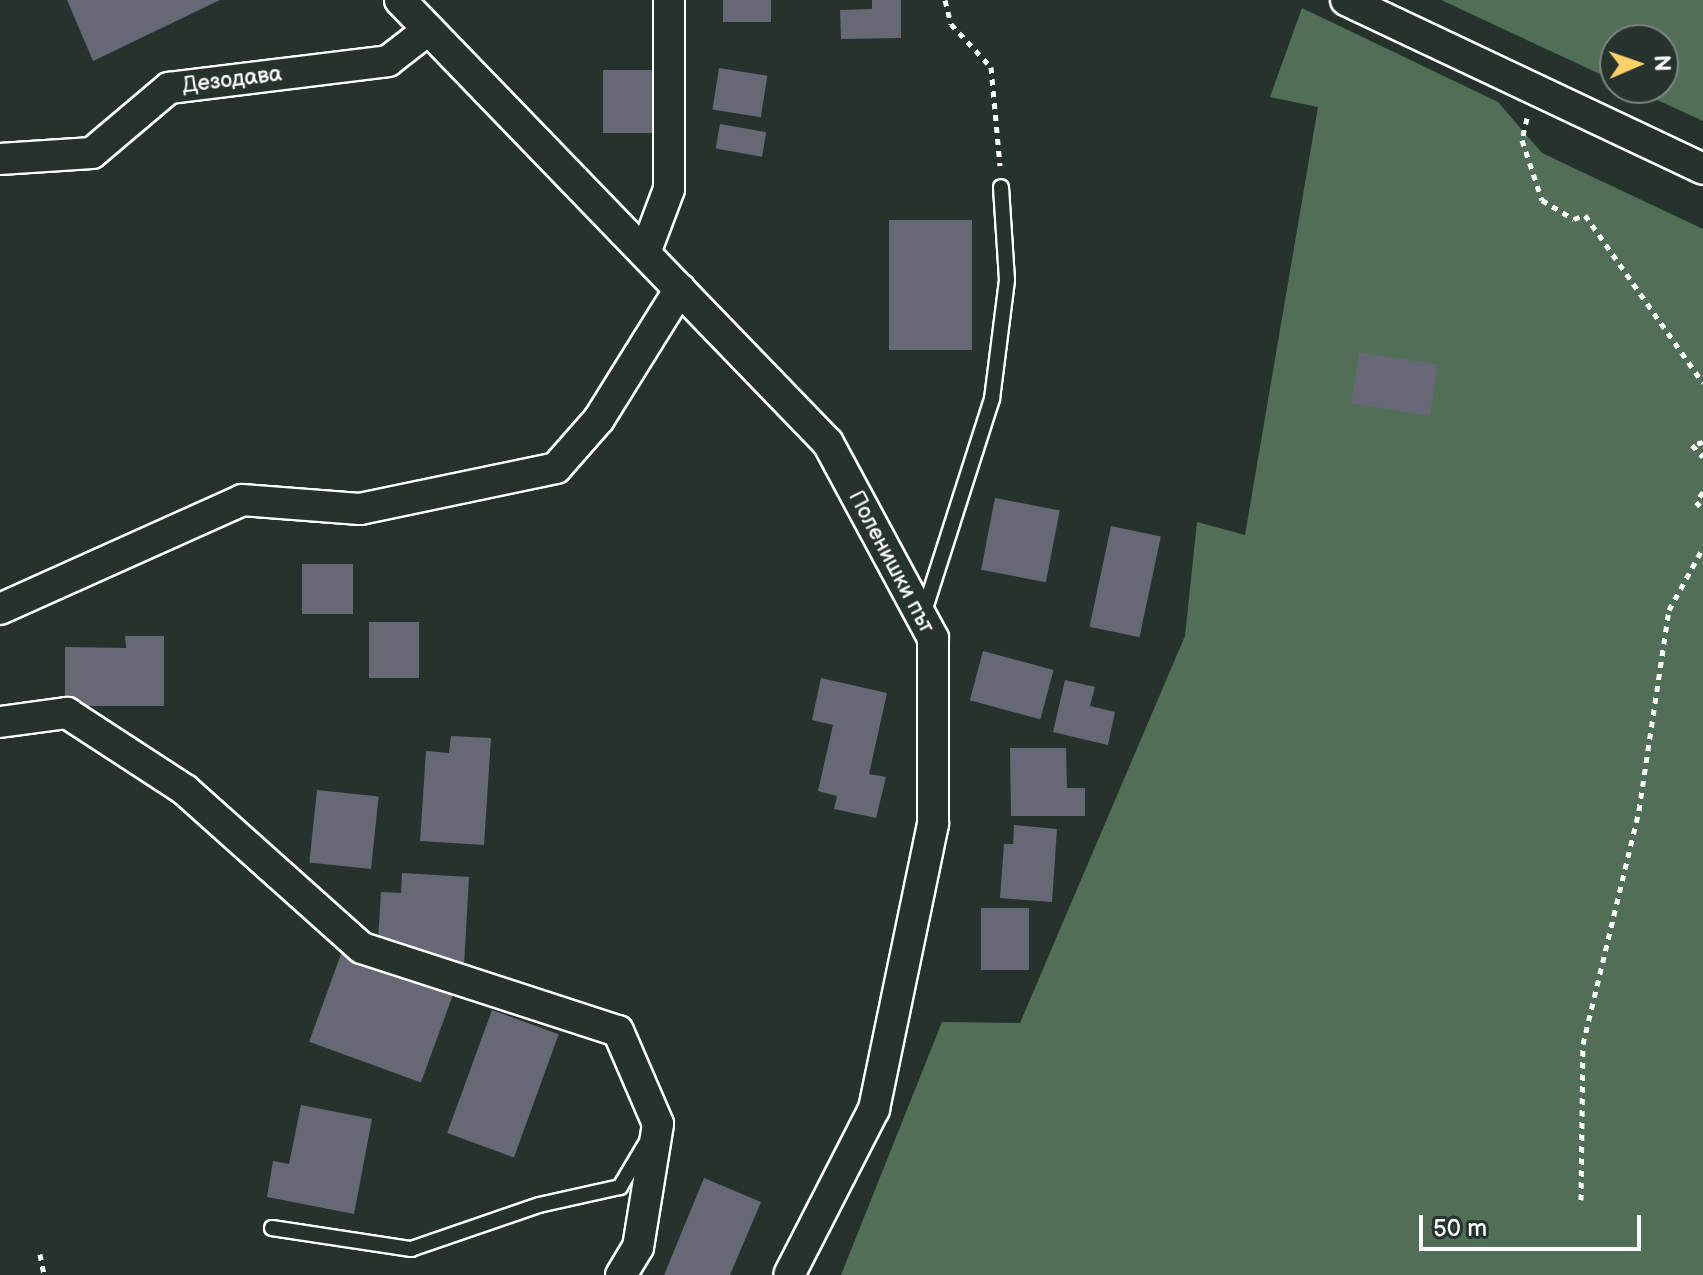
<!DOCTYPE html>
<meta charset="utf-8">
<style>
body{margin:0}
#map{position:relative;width:1703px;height:1275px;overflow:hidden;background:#26332d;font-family:"Balsamiq Sans",sans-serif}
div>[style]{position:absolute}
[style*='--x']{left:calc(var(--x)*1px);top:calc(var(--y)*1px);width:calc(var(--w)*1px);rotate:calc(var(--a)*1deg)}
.green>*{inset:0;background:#516e56}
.building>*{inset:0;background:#666875;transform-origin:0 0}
.path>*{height:5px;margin-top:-2.5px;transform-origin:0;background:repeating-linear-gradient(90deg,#fff 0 6px,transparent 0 12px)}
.roads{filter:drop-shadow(2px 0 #fff) drop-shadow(-2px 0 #fff) drop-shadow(0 2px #fff) drop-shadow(0 -2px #fff)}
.lane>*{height:14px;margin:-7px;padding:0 7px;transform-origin:7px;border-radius:7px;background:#26332d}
.street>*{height:30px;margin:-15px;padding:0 15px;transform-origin:15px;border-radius:15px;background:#26332d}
span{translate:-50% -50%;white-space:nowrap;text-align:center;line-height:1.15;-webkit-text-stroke:8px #26332d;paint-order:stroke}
.street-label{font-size:22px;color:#fff}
.north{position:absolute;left:1599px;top:24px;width:80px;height:80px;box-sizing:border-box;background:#26332d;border:2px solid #7d8581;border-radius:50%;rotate:88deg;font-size:22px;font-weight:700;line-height:32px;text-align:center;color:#fff}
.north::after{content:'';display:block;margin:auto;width:28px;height:36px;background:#ffd166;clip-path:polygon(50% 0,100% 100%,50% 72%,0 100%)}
.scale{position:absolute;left:1419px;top:1215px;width:222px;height:36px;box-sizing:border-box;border:4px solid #fff;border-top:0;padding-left:10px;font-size:24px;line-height:28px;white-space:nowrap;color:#fff;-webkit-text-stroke:6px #26332d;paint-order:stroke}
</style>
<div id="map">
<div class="green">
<div style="clip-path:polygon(1441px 0,1703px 0,1703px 121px,1631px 88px,1663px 88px,1663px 40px,1615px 40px,1615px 81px)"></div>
<div style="clip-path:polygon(1302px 8px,1498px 102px,1542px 153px,1703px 229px,1703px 1275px,841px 1275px,942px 1022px,1020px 1023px,1185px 636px,1197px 522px,1245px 535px,1318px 107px,1270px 97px)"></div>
</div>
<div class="building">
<div style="clip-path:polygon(67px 0,220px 0,93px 61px)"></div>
<div style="left:723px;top:0;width:48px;height:22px"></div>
<div style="clip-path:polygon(872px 0,901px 0,901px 38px,841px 39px,840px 10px,872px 9px)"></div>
<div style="left:719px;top:68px;width:49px;height:42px;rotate:9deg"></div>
<div style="left:603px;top:70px;width:54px;height:63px"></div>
<div style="left:720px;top:124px;width:47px;height:25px;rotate:10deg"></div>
<div style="left:889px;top:220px;width:83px;height:130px"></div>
<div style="left:1359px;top:352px;width:80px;height:52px;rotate:9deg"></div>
<div style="left:995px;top:498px;width:66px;height:73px;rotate:11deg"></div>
<div style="left:1111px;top:526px;width:51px;height:103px;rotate:12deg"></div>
<div style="left:302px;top:564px;width:51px;height:50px"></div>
<div style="left:369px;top:622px;width:50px;height:56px"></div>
<div style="clip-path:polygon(125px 636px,164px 636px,164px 706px,65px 706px,65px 647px,126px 648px)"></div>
<div style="left:983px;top:651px;width:73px;height:51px;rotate:15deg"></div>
<div style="clip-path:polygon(821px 678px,887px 693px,869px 774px,886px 777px,876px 818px,834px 809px,837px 796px,818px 791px,833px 725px,812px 720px)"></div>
<div style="clip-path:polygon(1065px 680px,1095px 687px,1090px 706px,1115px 712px,1108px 745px,1053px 732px)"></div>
<div style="clip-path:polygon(451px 736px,491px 738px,484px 845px,420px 841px,426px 751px,449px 753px)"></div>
<div style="clip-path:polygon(1010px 748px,1066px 748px,1067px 788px,1085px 788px,1085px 816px,1011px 816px)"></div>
<div style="left:317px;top:790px;width:62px;height:73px;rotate:6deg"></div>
<div style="clip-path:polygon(1014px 825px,1057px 829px,1052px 902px,1000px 898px,1004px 844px,1013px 844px)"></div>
<div style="clip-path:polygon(402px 873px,469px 877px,464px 966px,389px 952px,389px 940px,378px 940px,381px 892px,401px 893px)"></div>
<div style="left:981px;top:908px;width:48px;height:62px"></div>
<div style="left:344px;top:946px;width:119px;height:102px;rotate:20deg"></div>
<div style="left:492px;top:1010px;width:71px;height:131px;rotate:20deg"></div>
<div style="clip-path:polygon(301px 1105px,372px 1119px,354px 1214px,267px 1197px,273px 1161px,289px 1164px)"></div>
<div style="clip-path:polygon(704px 1178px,761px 1202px,730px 1275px,664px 1275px)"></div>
</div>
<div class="path">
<div style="--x:945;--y:0;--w:25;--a:76"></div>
<div style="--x:951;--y:24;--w:59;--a:47.1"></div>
<div style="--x:991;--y:67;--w:99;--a:84.8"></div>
<div style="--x:1527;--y:118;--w:23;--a:103"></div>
<div style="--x:1522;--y:140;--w:63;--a:71.6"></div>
<div style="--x:1542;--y:200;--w:37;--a:31"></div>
<div style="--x:1574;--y:219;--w:12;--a:-20"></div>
<div style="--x:1585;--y:215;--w:205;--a:54.9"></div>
<div style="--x:1703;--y:442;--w:11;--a:165"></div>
<div style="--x:1692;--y:445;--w:16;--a:47"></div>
<div style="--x:1703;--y:492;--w:12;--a:125"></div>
<div style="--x:1696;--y:502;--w:10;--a:45"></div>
<div style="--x:1581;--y:1200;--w:156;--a:-89.3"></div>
<div style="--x:1583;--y:1044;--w:241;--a:-76.5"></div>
<div style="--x:1639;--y:810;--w:202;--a:-81.5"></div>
<div style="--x:1669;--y:610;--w:71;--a:-61.3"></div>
<div style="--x:40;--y:1254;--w:21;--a:79"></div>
</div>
<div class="roads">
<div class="lane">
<div style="--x:923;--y:615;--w:227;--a:-72.3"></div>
<div style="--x:992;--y:399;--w:120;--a:-82.8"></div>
<div style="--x:1007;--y:280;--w:93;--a:-93.7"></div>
<div style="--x:272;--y:1228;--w:141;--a:8.6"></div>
<div style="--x:411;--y:1249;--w:135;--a:-19"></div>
<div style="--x:539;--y:1205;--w:83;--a:-12.5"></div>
<div style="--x:620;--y:1187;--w:49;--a:-59.2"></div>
</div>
<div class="street">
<div style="--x:400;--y:0;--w:616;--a:45.99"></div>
<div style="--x:828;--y:443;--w:221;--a:61.7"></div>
<div style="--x:933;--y:638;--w:186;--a:90"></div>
<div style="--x:933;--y:824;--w:291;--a:101.7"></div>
<div style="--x:874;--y:1109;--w:186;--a:117.1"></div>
<div style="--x:1346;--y:0;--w:395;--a:25.3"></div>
<div style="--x:0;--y:159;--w:92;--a:-3.7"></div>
<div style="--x:92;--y:153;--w:101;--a:-40.2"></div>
<div style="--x:169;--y:88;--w:221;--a:-7"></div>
<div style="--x:388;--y:61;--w:51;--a:-37.8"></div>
<div style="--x:645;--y:253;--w:68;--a:-69.4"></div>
<div style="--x:669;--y:189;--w:189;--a:-90"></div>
<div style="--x:0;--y:609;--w:265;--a:-24.2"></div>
<div style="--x:242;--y:500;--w:118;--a:4.4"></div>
<div style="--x:360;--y:509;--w:200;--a:-11.8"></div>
<div style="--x:556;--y:468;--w:65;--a:-48.7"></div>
<div style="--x:599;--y:419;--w:153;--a:-58.1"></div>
<div style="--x:0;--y:722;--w:68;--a:-7.7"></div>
<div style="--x:67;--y:713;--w:141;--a:33.1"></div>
<div style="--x:185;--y:790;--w:237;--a:41.8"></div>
<div style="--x:362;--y:948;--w:269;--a:18"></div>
<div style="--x:618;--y:1031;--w:101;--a:66.7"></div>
<div style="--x:658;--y:1124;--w:125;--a:99.2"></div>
<div style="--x:638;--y:1247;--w:33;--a:121"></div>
</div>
</div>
<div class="street-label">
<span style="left:232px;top:80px;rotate:-7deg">Дезодава</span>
<span style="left:891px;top:562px;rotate:62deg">Поленишки път</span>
</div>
<div class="north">N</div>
<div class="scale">50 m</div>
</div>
